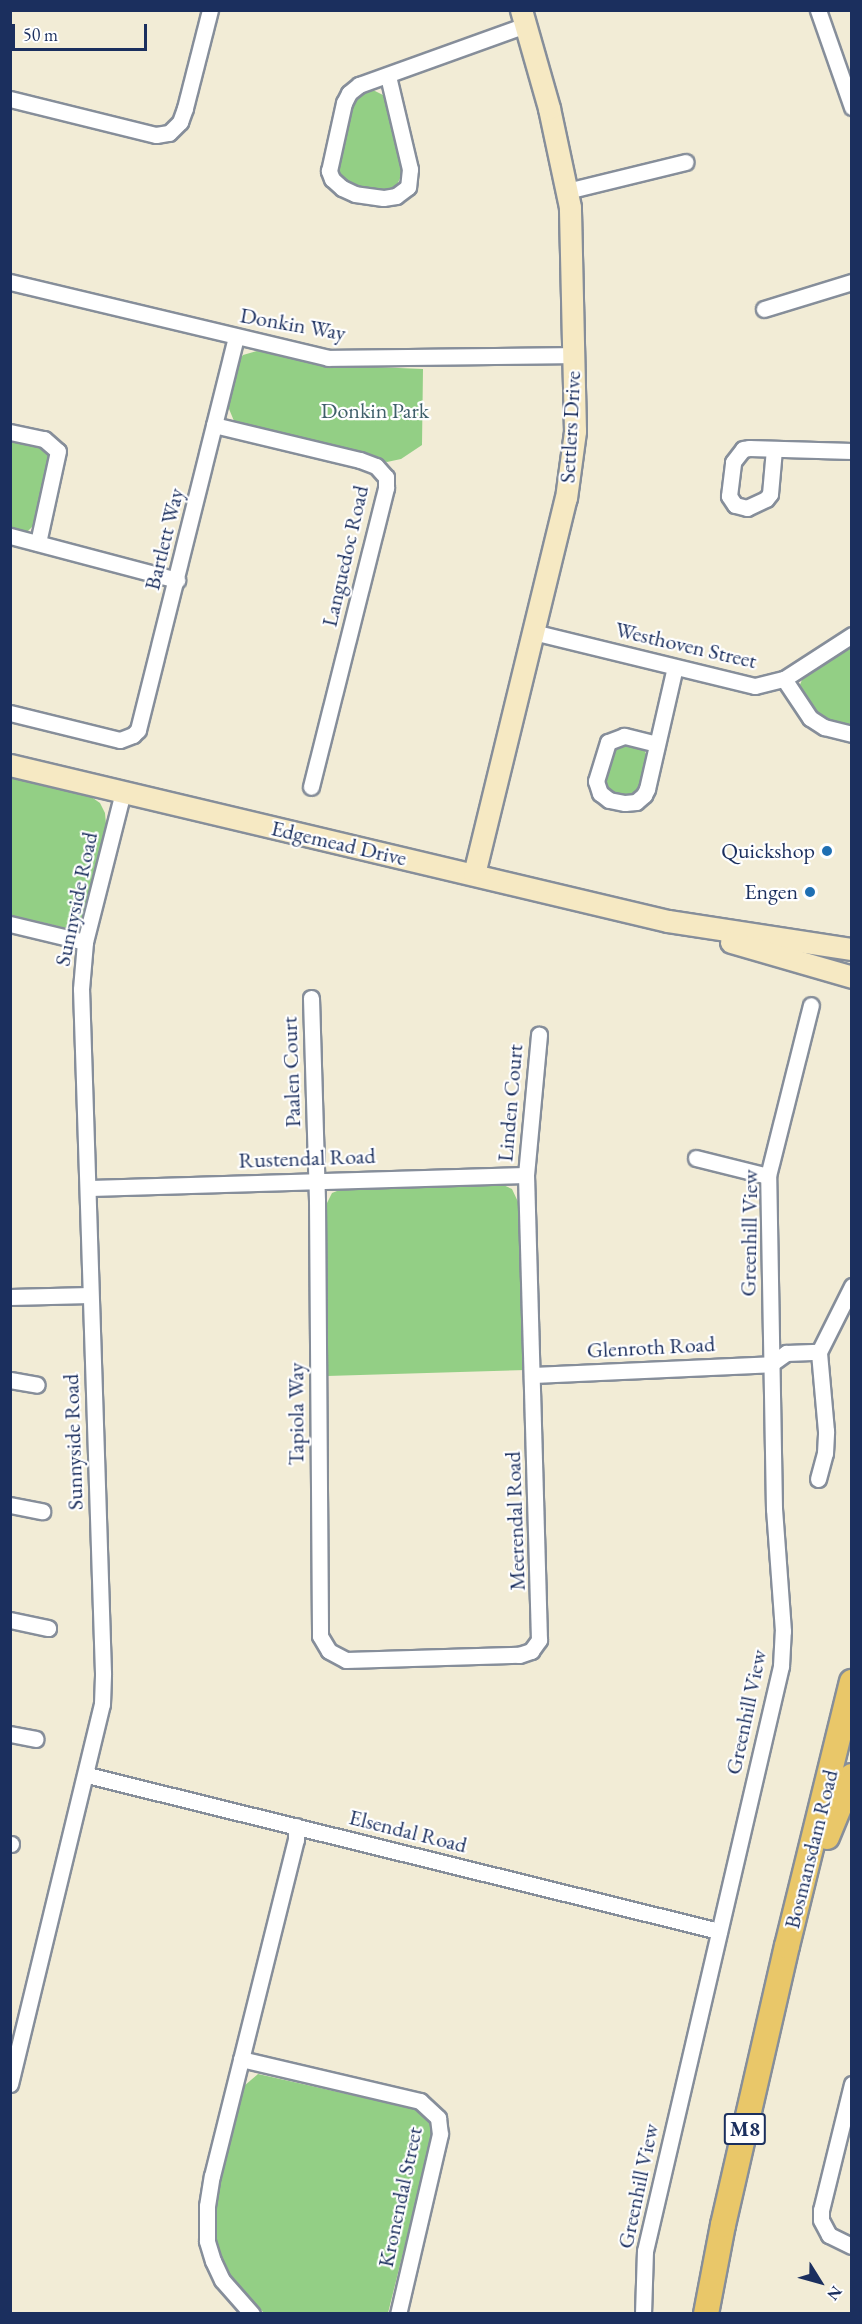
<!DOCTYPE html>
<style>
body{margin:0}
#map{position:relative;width:862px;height:2324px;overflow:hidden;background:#f2ecd6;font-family:"EB Garamond",serif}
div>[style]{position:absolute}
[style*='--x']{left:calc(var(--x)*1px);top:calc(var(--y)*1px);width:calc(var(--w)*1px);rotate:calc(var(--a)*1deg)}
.green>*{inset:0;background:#93cf85}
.roads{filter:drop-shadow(2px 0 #868e9a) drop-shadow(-2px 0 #868e9a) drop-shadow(0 2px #868e9a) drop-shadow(0 -2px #868e9a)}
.street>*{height:15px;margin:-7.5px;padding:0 7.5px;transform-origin:7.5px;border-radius:7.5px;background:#fff}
.secondary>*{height:21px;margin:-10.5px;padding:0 10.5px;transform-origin:10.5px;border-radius:10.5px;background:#f6e9c3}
.primary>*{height:24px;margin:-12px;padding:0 12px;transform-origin:12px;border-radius:12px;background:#e9c769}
.dots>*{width:16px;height:16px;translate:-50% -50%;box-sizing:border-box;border:3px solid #fff;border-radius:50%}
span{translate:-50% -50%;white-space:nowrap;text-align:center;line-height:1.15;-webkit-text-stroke:4.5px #fff;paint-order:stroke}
.shield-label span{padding:2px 4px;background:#fff;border:2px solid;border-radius:4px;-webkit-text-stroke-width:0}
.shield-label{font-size:21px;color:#1b2f5e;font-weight:700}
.street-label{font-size:22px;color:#1b2f5e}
.park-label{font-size:22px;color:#3f5f6a}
.poi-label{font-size:22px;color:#1b2f5e}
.right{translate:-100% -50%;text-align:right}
.frame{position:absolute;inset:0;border:12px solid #1b2f5e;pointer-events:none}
.north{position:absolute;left:790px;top:2252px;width:60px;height:60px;-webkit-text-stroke:4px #fff;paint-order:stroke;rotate:127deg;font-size:16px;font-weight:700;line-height:24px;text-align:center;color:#1b2f5e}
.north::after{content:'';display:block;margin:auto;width:21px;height:27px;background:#1b2f5e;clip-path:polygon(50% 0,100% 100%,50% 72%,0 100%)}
.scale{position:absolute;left:12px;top:24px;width:135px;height:27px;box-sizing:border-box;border:3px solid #1b2f5e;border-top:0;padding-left:8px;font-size:18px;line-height:21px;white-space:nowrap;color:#1b2f5e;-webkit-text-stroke:4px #fff;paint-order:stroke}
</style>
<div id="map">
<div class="green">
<div style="clip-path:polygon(369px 88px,385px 96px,402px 174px,396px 187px,388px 193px,347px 186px,336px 173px,351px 101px,354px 96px)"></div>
<div style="clip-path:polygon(257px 351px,325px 365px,423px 369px,422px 445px,401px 459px,387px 462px,234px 421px,227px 404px,235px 367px,243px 355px)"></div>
<div style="clip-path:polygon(10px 437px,37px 444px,47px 452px,49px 458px,35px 524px,28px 531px,18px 534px,11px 532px)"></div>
<div style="clip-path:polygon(851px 644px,851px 727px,818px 718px,799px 687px,804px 675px)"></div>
<div style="clip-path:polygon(619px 742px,643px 747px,646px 754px,639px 789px,630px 797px,610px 794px,603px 785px,610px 750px)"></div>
<div style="clip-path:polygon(11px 777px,90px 796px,100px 803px,105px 813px,106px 824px,84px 913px,82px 919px,73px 927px,66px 928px,11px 915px)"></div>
<div style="clip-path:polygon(501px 1184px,512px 1189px,519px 1204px,526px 1370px,327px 1376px,327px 1203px,332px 1193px,342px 1189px)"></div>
<div style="clip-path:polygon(258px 2074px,418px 2110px,430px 2119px,433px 2133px,388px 2313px,264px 2313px,235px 2284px,227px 2271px,217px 2243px,217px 2196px,244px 2086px)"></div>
</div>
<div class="roads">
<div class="street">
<div style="--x:818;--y:10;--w:103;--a:70.7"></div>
<div style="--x:388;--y:76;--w:96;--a:76.7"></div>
<div style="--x:410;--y:169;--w:18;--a:96"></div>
<div style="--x:408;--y:187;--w:15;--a:143"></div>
<div style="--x:396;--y:196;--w:13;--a:171"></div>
<div style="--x:383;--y:198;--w:28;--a:-172"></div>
<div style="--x:355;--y:194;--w:14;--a:-155"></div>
<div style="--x:342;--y:188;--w:13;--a:-138"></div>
<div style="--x:332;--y:179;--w:9;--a:-111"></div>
<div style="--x:329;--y:171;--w:70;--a:-77.6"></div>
<div style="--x:344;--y:103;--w:11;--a:-63"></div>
<div style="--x:349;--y:93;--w:13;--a:-39"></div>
<div style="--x:359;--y:85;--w:177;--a:-19.8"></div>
<div style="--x:10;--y:99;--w:150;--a:13.9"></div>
<div style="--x:156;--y:135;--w:13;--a:-9"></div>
<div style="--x:169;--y:133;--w:16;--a:-45"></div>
<div style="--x:180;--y:122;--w:15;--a:-70"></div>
<div style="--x:185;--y:108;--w:101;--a:-75.7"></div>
<div style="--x:567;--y:191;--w:122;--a:-13.7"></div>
<div style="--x:10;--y:282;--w:327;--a:13.4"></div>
<div style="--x:328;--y:358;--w:246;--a:-0.7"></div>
<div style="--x:764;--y:309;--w:92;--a:-17.1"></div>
<div style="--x:214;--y:425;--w:150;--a:13.5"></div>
<div style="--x:360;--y:460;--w:17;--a:21"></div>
<div style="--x:376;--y:466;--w:15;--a:48"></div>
<div style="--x:386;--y:477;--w:11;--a:90"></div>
<div style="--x:386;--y:488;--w:308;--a:104.1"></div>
<div style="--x:10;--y:432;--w:35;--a:12"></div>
<div style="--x:44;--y:439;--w:18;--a:41"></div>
<div style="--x:58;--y:451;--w:94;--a:102.3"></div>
<div style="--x:774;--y:449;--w:45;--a:95.1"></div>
<div style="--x:770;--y:494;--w:6;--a:129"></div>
<div style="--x:766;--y:499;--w:21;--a:155"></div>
<div style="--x:747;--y:508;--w:12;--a:-166"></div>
<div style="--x:735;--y:505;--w:11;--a:-124"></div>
<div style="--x:729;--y:496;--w:34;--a:-83"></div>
<div style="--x:733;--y:462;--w:16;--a:-52"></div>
<div style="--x:743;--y:449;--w:6;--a:-9"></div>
<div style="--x:749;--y:448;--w:103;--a:1.7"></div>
<div style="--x:10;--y:536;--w:173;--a:14.8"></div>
<div style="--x:533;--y:632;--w:228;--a:13.7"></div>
<div style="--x:755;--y:686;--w:30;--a:-14"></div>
<div style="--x:784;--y:679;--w:81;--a:-32.9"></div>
<div style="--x:784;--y:679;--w:47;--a:56.3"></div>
<div style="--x:810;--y:718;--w:17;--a:33"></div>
<div style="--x:824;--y:727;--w:29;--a:14"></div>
<div style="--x:10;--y:713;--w:113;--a:13.8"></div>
<div style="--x:120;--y:740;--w:14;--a:-21"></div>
<div style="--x:133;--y:735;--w:7;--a:-45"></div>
<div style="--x:138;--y:730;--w:405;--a:-76"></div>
<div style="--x:657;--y:744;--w:34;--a:-166"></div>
<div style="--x:624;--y:736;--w:17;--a:159"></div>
<div style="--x:608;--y:742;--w:41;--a:107.1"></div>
<div style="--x:596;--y:781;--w:13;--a:72"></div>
<div style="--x:600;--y:793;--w:11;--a:38"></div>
<div style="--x:609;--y:800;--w:16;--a:11"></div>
<div style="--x:625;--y:803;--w:11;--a:-5"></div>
<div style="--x:636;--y:802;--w:11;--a:-41"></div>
<div style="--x:644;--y:795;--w:7;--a:-63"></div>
<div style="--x:647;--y:789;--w:125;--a:-77.1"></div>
<div style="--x:10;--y:924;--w:77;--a:13.5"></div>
<div style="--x:311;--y:998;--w:203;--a:88.3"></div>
<div style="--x:317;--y:1201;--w:435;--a:89.6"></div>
<div style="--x:320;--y:1636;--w:17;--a:59"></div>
<div style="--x:329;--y:1651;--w:19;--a:28"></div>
<div style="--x:346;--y:1660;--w:173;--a:-1.7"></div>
<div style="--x:519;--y:1655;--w:13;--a:-18"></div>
<div style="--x:531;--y:1651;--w:14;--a:-54"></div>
<div style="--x:539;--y:1640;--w:465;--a:-91.6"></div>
<div style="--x:526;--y:1175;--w:141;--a:-84.7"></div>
<div style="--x:696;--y:1158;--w:74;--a:14"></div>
<div style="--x:89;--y:1188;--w:437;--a:-1.7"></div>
<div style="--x:10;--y:1297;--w:80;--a:-1.4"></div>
<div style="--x:533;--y:1375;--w:238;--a:-2.6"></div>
<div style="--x:771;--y:1364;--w:19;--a:-36"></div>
<div style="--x:786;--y:1353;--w:33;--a:-2"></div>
<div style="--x:10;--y:1380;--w:27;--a:10"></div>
<div style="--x:818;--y:1479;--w:27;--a:-75"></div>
<div style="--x:825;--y:1453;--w:22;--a:-87"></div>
<div style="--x:826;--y:1431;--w:79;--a:-95.1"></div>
<div style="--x:819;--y:1352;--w:74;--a:-63.4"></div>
<div style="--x:10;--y:1505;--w:33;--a:11"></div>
<div style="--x:10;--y:1620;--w:39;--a:12"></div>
<div style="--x:10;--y:1734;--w:26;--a:11"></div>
<div style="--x:87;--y:1775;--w:651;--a:13.87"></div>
<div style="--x:10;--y:1844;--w:1;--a:0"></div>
<div style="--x:241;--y:2059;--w:184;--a:13.2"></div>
<div style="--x:420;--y:2101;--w:25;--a:43"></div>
<div style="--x:438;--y:2118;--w:16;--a:83"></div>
<div style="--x:440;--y:2134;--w:185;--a:103.1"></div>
<div style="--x:10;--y:2084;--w:391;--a:-76.4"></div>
<div style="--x:102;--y:1704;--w:31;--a:-88"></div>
<div style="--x:103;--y:1673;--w:684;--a:-91.84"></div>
<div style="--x:81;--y:989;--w:47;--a:-85.1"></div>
<div style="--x:85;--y:942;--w:155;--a:-75.8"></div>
<div style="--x:852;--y:2084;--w:130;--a:103.8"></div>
<div style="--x:821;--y:2210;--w:10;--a:90"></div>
<div style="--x:821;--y:2220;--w:17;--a:62"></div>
<div style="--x:829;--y:2235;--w:25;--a:26"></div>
<div style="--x:252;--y:2314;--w:45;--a:-131.4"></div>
<div style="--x:222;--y:2280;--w:21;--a:-115"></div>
<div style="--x:213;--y:2261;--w:21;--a:-107"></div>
<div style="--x:207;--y:2241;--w:35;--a:-90"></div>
<div style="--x:207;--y:2206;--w:30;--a:-81"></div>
<div style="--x:212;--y:2176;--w:346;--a:-76"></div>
<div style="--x:296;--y:1840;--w:14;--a:-90"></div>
<div style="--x:643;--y:2314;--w:63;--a:-88.2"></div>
<div style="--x:645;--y:2251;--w:601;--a:-76.91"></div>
<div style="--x:781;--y:1666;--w:35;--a:-87"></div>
<div style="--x:783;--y:1631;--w:122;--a:-94.2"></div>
<div style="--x:774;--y:1509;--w:333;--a:-91"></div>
<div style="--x:768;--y:1176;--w:176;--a:-75.9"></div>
</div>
<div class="secondary">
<div style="--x:10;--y:765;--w:676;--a:13.34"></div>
<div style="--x:668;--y:921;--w:186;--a:8.7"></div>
<div style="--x:474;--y:874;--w:387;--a:-76.3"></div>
<div style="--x:566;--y:498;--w:68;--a:-82.3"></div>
<div style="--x:575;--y:431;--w:224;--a:-91.3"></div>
<div style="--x:570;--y:207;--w:101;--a:-102"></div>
<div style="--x:549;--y:108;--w:102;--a:-105.9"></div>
<div style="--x:731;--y:942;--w:126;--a:16.1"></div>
</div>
<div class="primary">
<div style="--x:827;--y:1837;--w:66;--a:-67.7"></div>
<div style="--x:706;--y:2314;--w:91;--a:-79.2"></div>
<div style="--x:723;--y:2225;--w:286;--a:-77.1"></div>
<div style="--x:787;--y:1946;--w:272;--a:-76.2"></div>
</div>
</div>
<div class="dots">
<div style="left:827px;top:851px;background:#1f6fb2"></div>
<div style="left:810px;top:892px;background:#1f6fb2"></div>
</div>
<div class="shield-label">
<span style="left:745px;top:2129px">M8</span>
</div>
<div class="street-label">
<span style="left:293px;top:324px;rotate:10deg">Donkin Way</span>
<span style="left:570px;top:427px;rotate:-87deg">Settlers Drive</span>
<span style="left:164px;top:539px;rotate:-76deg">Bartlett Way</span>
<span style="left:345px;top:556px;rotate:-77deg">Languedoc Road</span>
<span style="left:686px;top:645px;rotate:13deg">Westhoven Street</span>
<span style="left:339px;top:843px;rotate:13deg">Edgemead Drive</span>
<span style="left:76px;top:899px;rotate:-78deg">Sunnyside Road</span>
<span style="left:291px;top:1072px;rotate:-92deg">Paalen Court</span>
<span style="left:510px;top:1103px;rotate:-85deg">Linden Court</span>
<span style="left:307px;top:1158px;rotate:-2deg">Rustendal Road</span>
<span style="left:749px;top:1233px;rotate:-89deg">Greenhill View</span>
<span style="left:651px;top:1347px;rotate:-3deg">Glenroth Road</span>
<span style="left:296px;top:1414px;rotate:-90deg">Tapiola Way</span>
<span style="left:73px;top:1442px;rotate:-92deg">Sunnyside Road</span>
<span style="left:515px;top:1521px;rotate:-92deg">Meerendal Road</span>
<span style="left:746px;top:1712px;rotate:-78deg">Greenhill View</span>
<span style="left:408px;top:1831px;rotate:14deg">Elsendal Road</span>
<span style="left:811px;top:1849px;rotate:-76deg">Bosmansdam Road</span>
<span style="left:638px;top:2186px;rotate:-78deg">Greenhill View</span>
<span style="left:400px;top:2197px;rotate:-78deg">Kronendal Street</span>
</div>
<div class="park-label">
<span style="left:375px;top:411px">Donkin Park</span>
</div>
<div class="poi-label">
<span class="right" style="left:815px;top:851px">Quickshop</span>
<span class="right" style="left:798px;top:892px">Engen</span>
</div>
<div class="frame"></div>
<div class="north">N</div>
<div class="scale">50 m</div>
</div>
